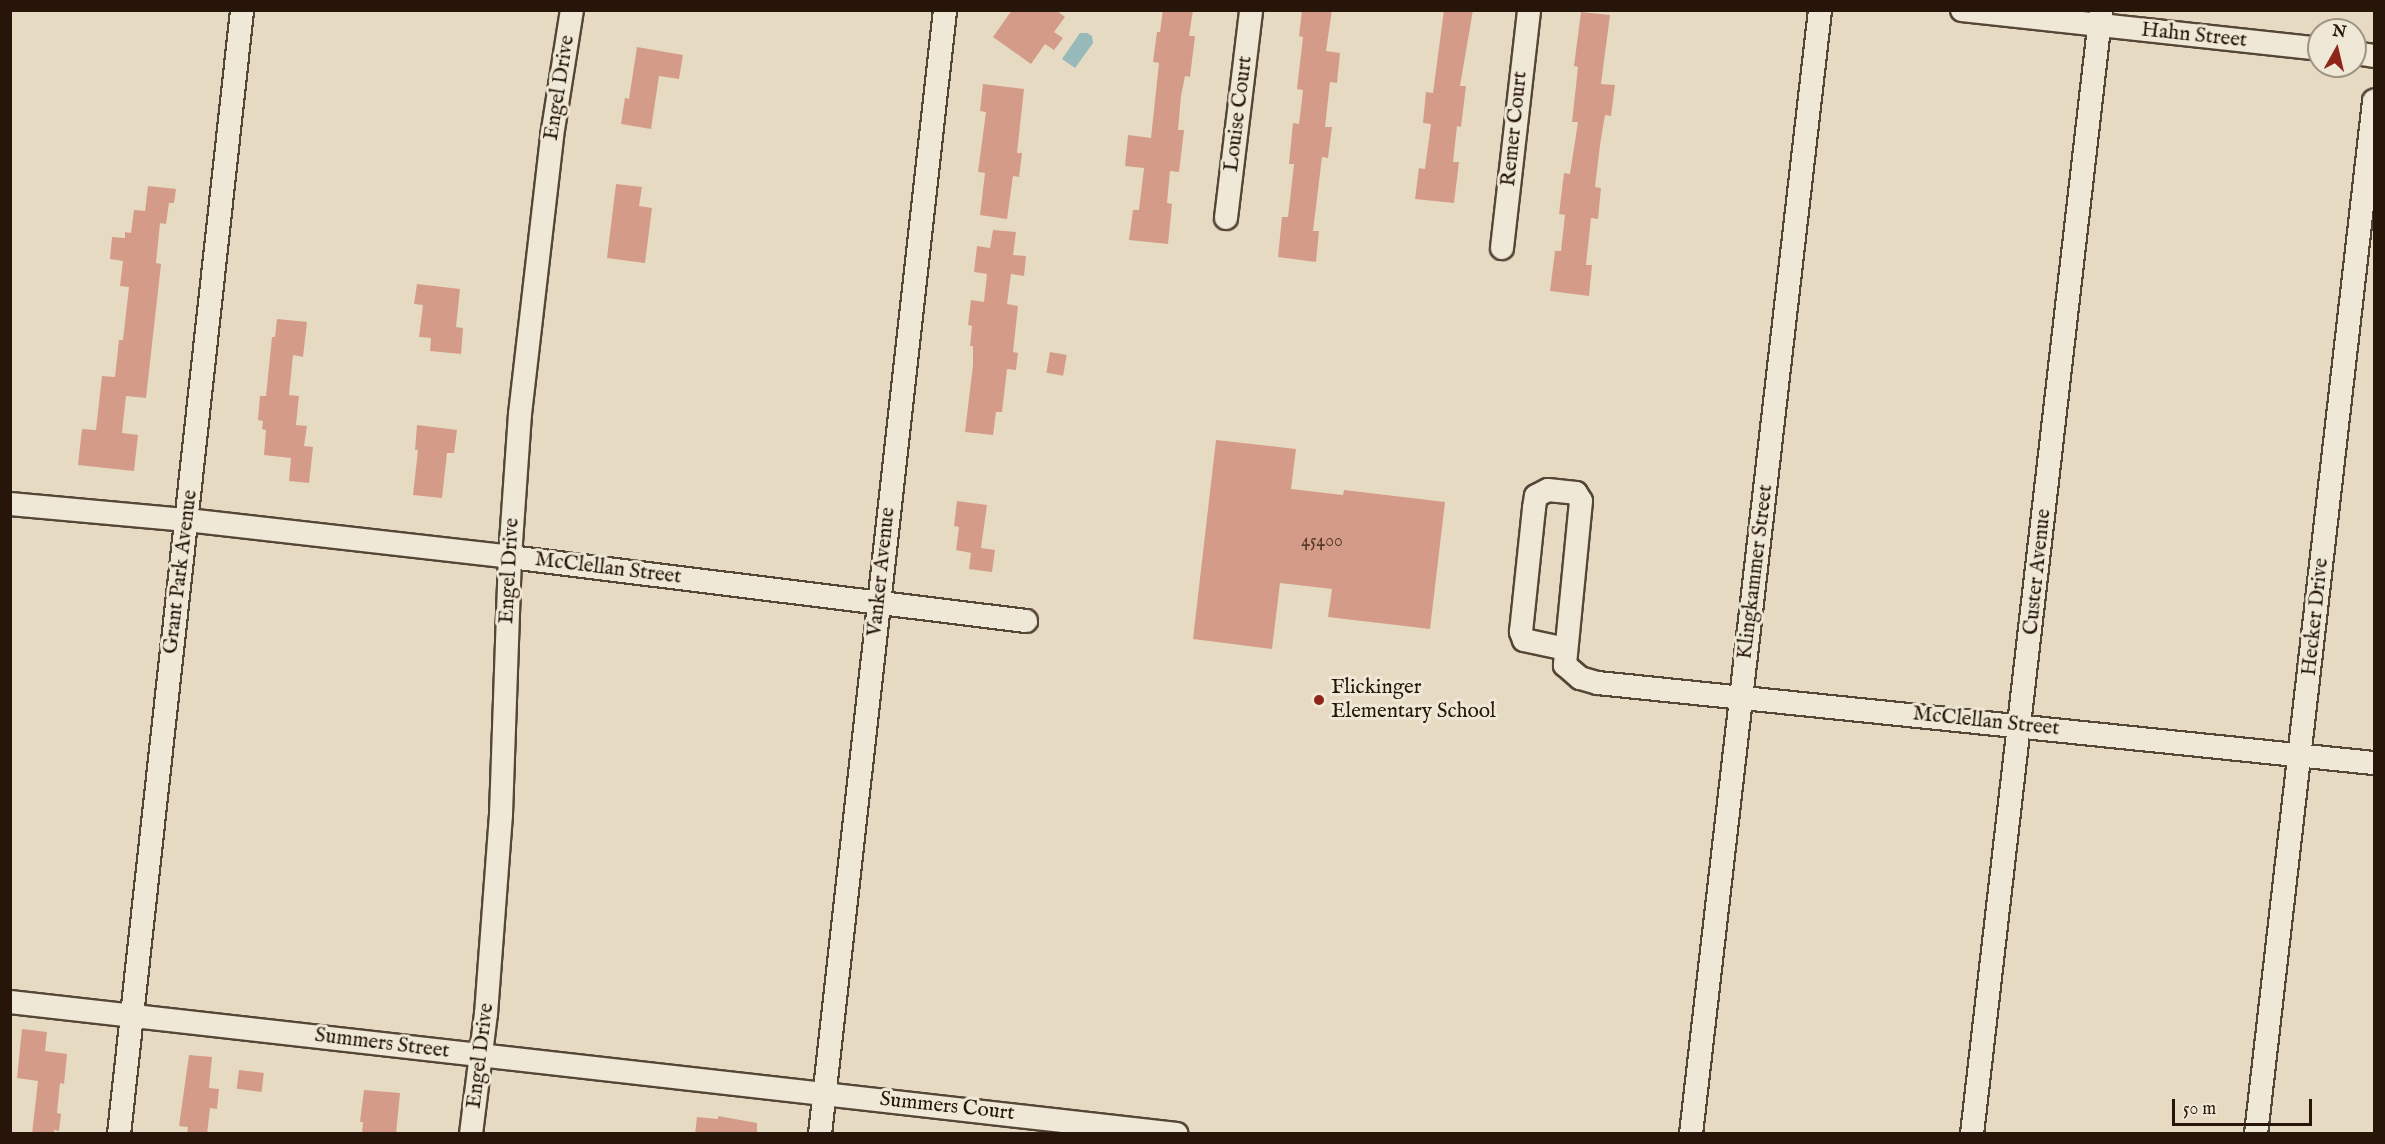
<!DOCTYPE html>
<style>
body{margin:0}
#map{position:relative;width:2385px;height:1144px;overflow:hidden;background:#e6dbc2;font-family:"IM FELL English",serif}
div>[style]{position:absolute}
[style*='--x']{left:calc(var(--x)*1px);top:calc(var(--y)*1px);width:calc(var(--w)*1px);rotate:calc(var(--a)*1deg)}
.water>*{inset:0;background:#98b9ba}
.building>*{inset:0;background:#d49c88;transform-origin:0 0}
.roads{filter:drop-shadow(2px 0 #564636) drop-shadow(-2px 0 #564636) drop-shadow(0 2px #564636) drop-shadow(0 -2px #564636)}
.minor>*{height:22px;margin:-11px;padding:0 11px;transform-origin:11px;border-radius:11px;background:#efe8d7}
.dots>*{width:16px;height:16px;translate:-50% -50%;box-sizing:border-box;border:3px solid #efe8d7;border-radius:50%}
span{translate:-50% -50%;white-space:nowrap;text-align:center;line-height:1.15;-webkit-text-stroke:6px #efe8d7;paint-order:stroke}
.number-label{font-size:18px;color:#523728}
.number-label span{-webkit-text-stroke-width:0}
.street-label{font-size:21px;color:#261508}
.poi-label{font-size:21px;color:#261508}
.left{translate:0 -50%;text-align:left}
.frame{position:absolute;inset:0;border:12px solid #261508;pointer-events:none}
.north{position:absolute;left:2307px;top:18px;width:60px;height:60px;box-sizing:border-box;background:#efe8d7;border:2px solid #9f9484;border-radius:50%;rotate:8deg;font-size:16px;font-weight:700;line-height:24px;text-align:center;color:#261508}
.north::after{content:'';display:block;margin:auto;width:21px;height:27px;background:#8f2418;clip-path:polygon(50% 0,100% 100%,50% 72%,0 100%)}
.scale{position:absolute;left:2172px;top:1099px;width:140px;height:27px;box-sizing:border-box;border:3px solid #261508;border-top:0;padding-left:8px;font-size:18px;line-height:21px;white-space:nowrap;color:#261508;-webkit-text-stroke:4px #efe8d7;paint-order:stroke}
</style>
<div id="map">
<div class="water">
<div style="clip-path:polygon(1080px 33px,1087px 33px,1092px 36px,1093px 43px,1075px 68px,1062px 59px)"></div>
</div>
<div class="building">
<div style="clip-path:polygon(1012px 10px,1056px 10px,1065px 17px,1054px 32px,1063px 38px,1054px 50px,1045px 44px,1031px 64px,993px 37px)"></div>
<div style="clip-path:polygon(1163px 10px,1193px 10px,1189px 36px,1195px 36px,1190px 77px,1185px 76px,1181px 96px,1178px 130px,1184px 130px,1179px 172px,1170px 171px,1167px 203px,1172px 204px,1168px 244px,1129px 240px,1133px 210px,1139px 210px,1144px 168px,1125px 166px,1128px 135px,1151px 138px,1159px 63px,1153px 62px,1157px 32px,1160px 32px)"></div>
<div style="clip-path:polygon(1302px 10px,1332px 10px,1326px 51px,1340px 53px,1337px 83px,1330px 82px,1325px 127px,1332px 127px,1328px 158px,1322px 157px,1313px 231px,1319px 231px,1316px 262px,1278px 257px,1282px 217px,1288px 217px,1294px 164px,1289px 164px,1293px 123px,1299px 124px,1303px 90px,1297px 89px,1303px 37px,1299px 36px)"></div>
<div style="clip-path:polygon(1444px 10px,1473px 10px,1460px 86px,1466px 86px,1461px 127px,1457px 126px,1453px 162px,1459px 162px,1454px 203px,1415px 199px,1419px 168px,1425px 169px,1431px 124px,1423px 123px,1426px 92px,1433px 93px)"></div>
<div style="clip-path:polygon(1581px 12px,1610px 15px,1601px 84px,1615px 85px,1611px 116px,1605px 115px,1600px 145px,1595px 187px,1601px 188px,1598px 219px,1591px 218px,1586px 265px,1592px 265px,1589px 296px,1550px 291px,1555px 251px,1561px 251px,1565px 215px,1559px 214px,1564px 173px,1570px 174px,1578px 122px,1572px 122px,1578px 67px,1574px 66px)"></div>
<div style="clip-path:polygon(637px 47px,683px 55px,679px 79px,659px 76px,651px 129px,621px 124px,625px 98px,629px 99px)"></div>
<div style="clip-path:polygon(983px 84px,1024px 89px,1017px 153px,1022px 153px,1019px 177px,1013px 176px,1007px 219px,980px 215px,985px 173px,978px 172px,986px 112px,980px 111px)"></div>
<div style="clip-path:polygon(616px 184px,642px 187px,639px 206px,652px 208px,645px 263px,607px 258px)"></div>
<div style="clip-path:polygon(148px 186px,176px 189px,174px 203px,169px 203px,166px 224px,160px 223px,156px 263px,161px 264px,146px 398px,126px 396px,122px 433px,138px 435px,134px 471px,78px 465px,82px 429px,96px 430px,102px 376px,115px 377px,119px 340px,123px 340px,129px 287px,120px 286px,123px 261px,110px 259px,112px 237px,125px 238px,125px 232px,131px 233px,134px 210px,145px 211px)"></div>
<div style="clip-path:polygon(993px 230px,1016px 232px,1013px 255px,1026px 256px,1024px 276px,1011px 274px,1007px 304px,1018px 306px,1013px 352px,1018px 353px,1016px 370px,1007px 369px,1002px 412px,996px 412px,993px 435px,965px 432px,973px 365px,973px 346px,970px 346px,972px 326px,968px 325px,971px 300px,984px 302px,987px 274px,974px 272px,977px 246px,990px 248px)"></div>
<div style="clip-path:polygon(417px 284px,460px 289px,456px 327px,463px 328px,461px 354px,430px 351px,431px 338px,419px 337px,423px 305px,414px 304px)"></div>
<div style="clip-path:polygon(277px 319px,307px 322px,303px 357px,293px 355px,289px 395px,299px 396px,296px 425px,307px 426px,304px 446px,313px 447px,309px 483px,289px 481px,291px 458px,264px 455px,266px 430px,262px 429px,263px 421px,258px 420px,260px 396px,266px 396px,272px 337px,275px 337px)"></div>
<div style="left:1050px;top:352px;width:17px;height:21px;rotate:10deg"></div>
<div style="clip-path:polygon(417px 425px,457px 430px,454px 453px,447px 453px,442px 498px,413px 495px,418px 450px,415px 450px)"></div>
<div style="clip-path:polygon(1216px 440px,1296px 449px,1291px 489px,1343px 495px,1344px 490px,1445px 502px,1430px 629px,1328px 617px,1332px 589px,1280px 583px,1272px 649px,1193px 639px)"></div>
<div style="clip-path:polygon(957px 501px,987px 505px,981px 548px,995px 550px,992px 572px,969px 569px,971px 553px,956px 550px,959px 527px,954px 526px)"></div>
<div style="clip-path:polygon(22px 1029px,47px 1032px,45px 1051px,67px 1054px,64px 1084px,60px 1083px,57px 1113px,61px 1114px,59px 1131px,54px 1130px,54px 1134px,32px 1134px,38px 1081px,17px 1078px)"></div>
<div style="clip-path:polygon(189px 1055px,212px 1057px,209px 1088px,219px 1089px,217px 1109px,210px 1108px,207px 1134px,187px 1134px,188px 1127px,179px 1126px)"></div>
<div style="left:239px;top:1070px;width:25px;height:19px;rotate:7deg"></div>
<div style="clip-path:polygon(364px 1090px,400px 1093px,396px 1134px,362px 1134px,363px 1122px,360px 1122px)"></div>
<div style="clip-path:polygon(718px 1116px,757px 1123px,757px 1134px,695px 1134px,697px 1117px,718px 1119px)"></div>
</div>
<div class="roads">
<div class="minor">
<div style="--x:1962;--y:10;--w:359;--a:6.2"></div>
<div style="--x:2355;--y:53;--w:19;--a:9"></div>
<div style="--x:1226;--y:218;--w:209;--a:-83.1"></div>
<div style="--x:1502;--y:248;--w:240;--a:-83.5"></div>
<div style="--x:10;--y:504;--w:178;--a:5.2"></div>
<div style="--x:187;--y:520;--w:325;--a:6.5"></div>
<div style="--x:510;--y:557;--w:520;--a:7.07"></div>
<div style="--x:1566;--y:649;--w:43;--a:-167.9"></div>
<div style="--x:1524;--y:640;--w:9;--a:-111"></div>
<div style="--x:1521;--y:632;--w:125;--a:-84"></div>
<div style="--x:1534;--y:508;--w:12;--a:-81"></div>
<div style="--x:1536;--y:496;--w:13;--a:-27"></div>
<div style="--x:1548;--y:490;--w:28;--a:6"></div>
<div style="--x:1576;--y:493;--w:9;--a:58"></div>
<div style="--x:1581;--y:501;--w:165;--a:95.6"></div>
<div style="--x:1565;--y:665;--w:20;--a:41"></div>
<div style="--x:1580;--y:678;--w:19;--a:16"></div>
<div style="--x:1598;--y:683;--w:780;--a:5.89"></div>
<div style="--x:10;--y:1002;--w:1174;--a:6.45"></div>
<div style="--x:119;--y:1134;--w:1131;--a:-83.75"></div>
<div style="--x:471;--y:1134;--w:121;--a:-82.9"></div>
<div style="--x:486;--y:1014;--w:201;--a:-85.7"></div>
<div style="--x:501;--y:814;--w:257;--a:-88"></div>
<div style="--x:510;--y:557;--w:143;--a:-86"></div>
<div style="--x:520;--y:414;--w:280;--a:-83.4"></div>
<div style="--x:552;--y:136;--w:128;--a:-81"></div>
<div style="--x:820;--y:1134;--w:1131;--a:-83.65"></div>
<div style="--x:1691;--y:1134;--w:1131;--a:-83.45"></div>
<div style="--x:1972;--y:1134;--w:1131;--a:-83.45"></div>
<div style="--x:2256;--y:1134;--w:1040;--a:-83.48"></div>
</div>
</div>
<div class="dots">
<div style="left:1319px;top:700px;background:#8f2418"></div>
</div>
<div class="number-label">
<span style="left:1322px;top:542px">45400</span>
</div>
<div class="street-label">
<span style="left:2194px;top:36px;rotate:6deg">Hahn Street</span>
<span style="left:560px;top:88px;rotate:-81deg">Engel Drive</span>
<span style="left:1239px;top:114px;rotate:-83deg">Louise Court</span>
<span style="left:1515px;top:129px;rotate:-84deg">Remer Court</span>
<span style="left:608px;top:569px;rotate:7deg">McClellan Street</span>
<span style="left:510px;top:571px;rotate:-87deg">Engel Drive</span>
<span style="left:181px;top:572px;rotate:-83deg">Grant Park Avenue</span>
<span style="left:882px;top:572px;rotate:-84deg">Vanker Avenue</span>
<span style="left:1756px;top:572px;rotate:-83deg">Klingkammer Street</span>
<span style="left:2038px;top:572px;rotate:-84deg">Custer Avenue</span>
<span style="left:2316px;top:617px;rotate:-84deg">Hecker Drive</span>
<span style="left:1986px;top:722px;rotate:6deg">McClellan Street</span>
<span style="left:382px;top:1044px;rotate:7deg">Summers Street</span>
<span style="left:481px;top:1056px;rotate:-83deg">Engel Drive</span>
<span style="left:947px;top:1107px;rotate:6deg">Summers Court</span>
</div>
<div class="poi-label">
<span class="left" style="left:1331px;top:700px">Flickinger<br>Elementary School</span>
</div>
<div class="frame"></div>
<div class="north">N</div>
<div class="scale">50 m</div>
</div>
